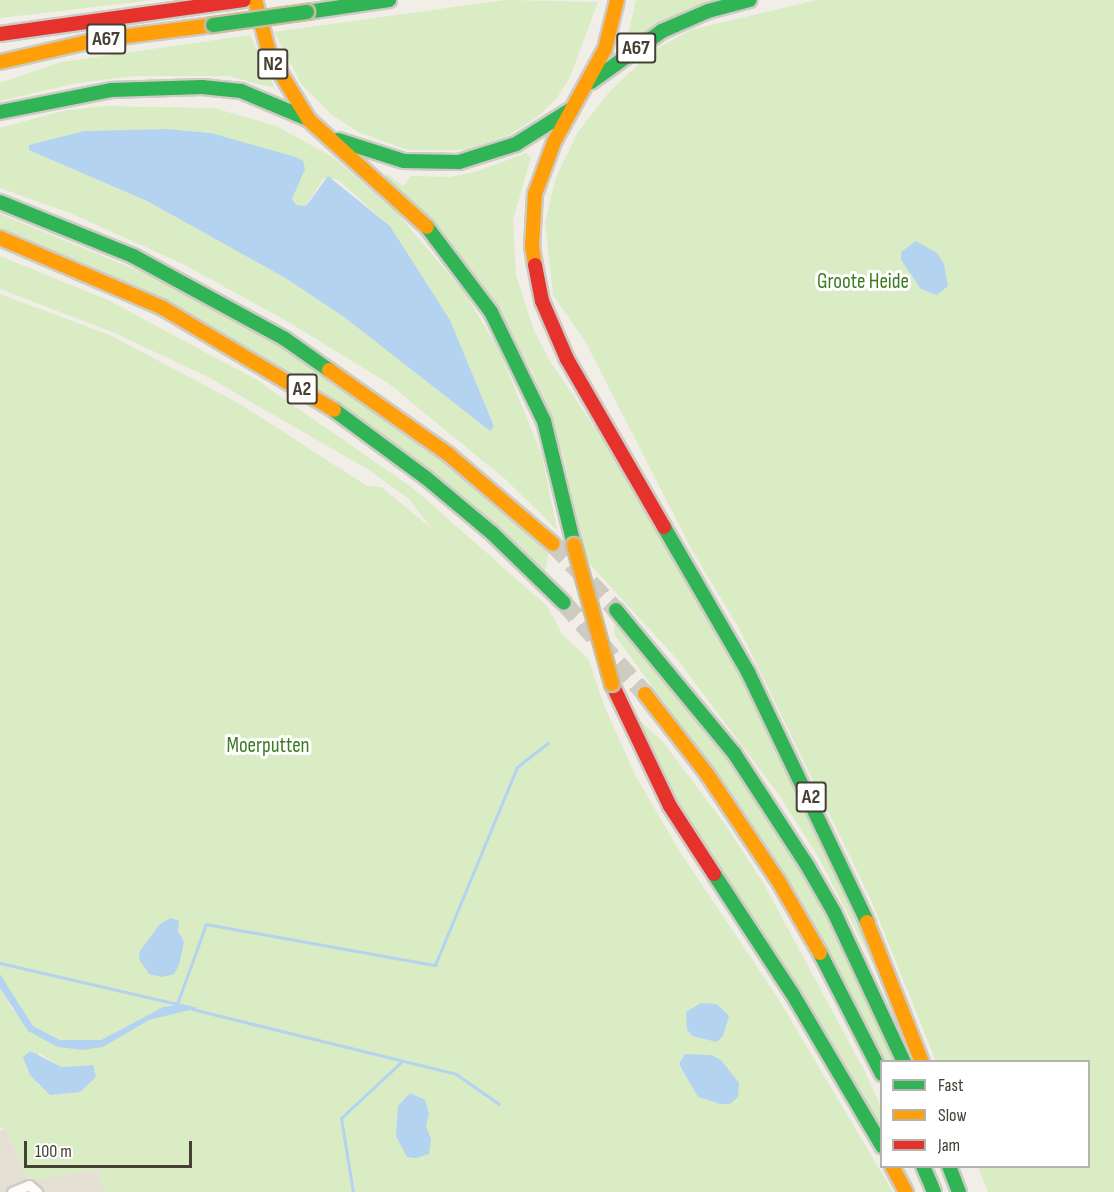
<!DOCTYPE html>
<style>
body{margin:0}
#map{position:relative;width:1114px;height:1192px;overflow:hidden;background:#f0eee6;font-family:"Sofia Sans Condensed",sans-serif}
div>[style]{position:absolute}
[style*='--x']{left:calc(var(--x)*1px);top:calc(var(--y)*1px);width:calc(var(--w)*1px);rotate:calc(var(--a)*1deg)}
.residential>*{inset:0;background:#e4e0d3}
.green>*{inset:0;background:#d9ecc4}
.water>*{inset:0;background:#b4d3f0}
.stream>*{height:3px;margin:-1.5px;padding:0 1.5px;transform-origin:1.5px;border-radius:1.5px;background:#b4d3f0}
.highway-tunnel>*{height:18px;margin-top:-9px;transform-origin:0;background:repeating-linear-gradient(90deg,#cecbc2 0 18px,transparent 0 27px)}
.roads{filter:drop-shadow(2px 0 #cecbc4) drop-shadow(-2px 0 #cecbc4) drop-shadow(0 2px #cecbc4) drop-shadow(0 -2px #cecbc4)}
.street>*{height:9px;margin:-4.5px;padding:0 4.5px;transform-origin:4.5px;border-radius:4.5px;background:#fdfcfb}
.fast>*{height:14px;margin:-7px;padding:0 7px;transform-origin:7px;border-radius:7px;background:#30b455}
.slow>*{height:14px;margin:-7px;padding:0 7px;transform-origin:7px;border-radius:7px;background:#ff9f0a}
.jam>*{height:14px;margin:-7px;padding:0 7px;transform-origin:7px;border-radius:7px;background:#e5322d}
.bridges{filter:drop-shadow(2px 0 #cabea0) drop-shadow(-2px 0 #cabea0) drop-shadow(0 2px #cabea0) drop-shadow(0 -2px #cabea0)}
.fast-bridge>*{height:14px;margin:-7px;padding:0 7px;transform-origin:7px;border-radius:7px;background:#30b455}
.slow-bridge>*{height:14px;margin:-7px;padding:0 7px;transform-origin:7px;border-radius:7px;background:#ff9f0a}
span{translate:-50% -50%;white-space:nowrap;text-align:center;line-height:1.15;-webkit-text-stroke:6px #fff;paint-order:stroke}
.shield-label span{padding:2px 4px;background:#fff;border:2px solid;border-radius:4px;-webkit-text-stroke-width:0}
.shield-label{font-size:20px;color:#454033;font-weight:700}
.park-label{font-size:21px;color:#3c7a23}
.legend{position:absolute;left:880px;top:1060px;width:210px;height:108px;box-sizing:border-box;background:#fff;border:2px solid #b5b3ad;margin:0;padding:8px 10px;list-style:none;font-size:18px;color:#454033}
.legend li{display:flex;align-items:center;gap:12px;height:30px}
.legend b{width:30px;border:2px solid #b5b3ad}
.scale{position:absolute;left:24px;top:1141px;width:168px;height:27px;box-sizing:border-box;border:3px solid #454033;border-top:0;padding-left:8px;font-size:18px;line-height:21px;white-space:nowrap;color:#454033;-webkit-text-stroke:4px #fff;paint-order:stroke}
</style>
<div id="map">
<div class="residential">
<div style="clip-path:polygon(5px 1128px,29px 1180px,99px 1170px,104px 1192px,0 1192px,0 1131px)"></div>
</div>
<div class="green">
<div style="clip-path:polygon(0 0,154px 0,0 18px)"></div>
<div style="clip-path:polygon(505px 0,598px 2px,570px 77px,557px 98px,536px 118px,507px 136px,466px 150px,408px 150px,358px 132px,332px 115px,302px 85px,274px 32px)"></div>
<div style="clip-path:polygon(636px 0,724px 0,634px 41px,628px 36px)"></div>
<div style="clip-path:polygon(817px 0,1114px 0,1114px 1192px,988px 1192px,978px 1167px,1088px 1166px,1088px 1062px,936px 1061px,871px 900px,739px 628px,693px 552px,585px 341px,553px 295px,545px 223px,556px 177px,578px 132px,610px 91px,654px 50px,691px 30px)"></div>
<div style="clip-path:polygon(250px 35px,275px 88px,228px 76px,136px 76px,77px 83px,0 101px,0 83px,61px 62px)"></div>
<div style="clip-path:polygon(evenodd,104px 106px,214px 108px,276px 126px,333px 157px,397px 213px,464px 292px,498px 348px,542px 455px,557px 530px,505px 479px,388px 383px,290px 323px,185px 265px,70px 213px,0 188px,0 128px,62px 111px,104px 106px,166px 129px,211px 133px,296px 205px,306px 206px,323px 179px,337px 179px,390px 226px,450px 320px,494px 426px,490px 431px,344px 317px,287px 279px,147px 201px,29px 149px,30px 145px,84px 131px,166px 129px)"></div>
<div style="clip-path:polygon(526px 153px,531px 157px,513px 220px,516px 275px,534px 331px,550px 361px,629px 479px,742px 675px,829px 851px,899px 1014px,819px 858px,777px 792px,677px 659px,586px 560px,563px 455px,533px 373px,481px 283px,448px 240px,385px 177px,388px 174px,403px 186px,411px 176px,450px 177px,478px 171px)"></div>
<div style="clip-path:polygon(0 214px,176px 286px,280px 346px,395px 422px,550px 549px,545px 571px,432px 472px,322px 392px,166px 301px,0 230px)"></div>
<div style="clip-path:polygon(evenodd,0 256px,108px 300px,257px 380px,414px 489px,547px 606px,562px 634px,589px 660px,603px 703px,635px 775px,680px 852px,779px 1000px,893px 1192px,103px 1192px,99px 1170px,29px 1180px,5px 1128px,0 1128px,0 988px,12px 1009px,58px 1047px,103px 1047px,149px 1020px,196px 1008px,182px 1004px,163px 1007px,101px 1040px,60px 1040px,33px 1026px,0 974px,0 294px,112px 336px,240px 404px,367px 486px,381px 487px,432px 529px,409px 499px,369px 470px,208px 377px,115px 333px,0 289px,0 256px,39px 1053px,62px 1067px,93px 1065px,38px 1086px,39px 1053px)"></div>
<div style="clip-path:polygon(615px 619px,730px 761px,802px 870px,896px 1061px,884px 1061px,785px 878px,748px 818px,614px 634px)"></div>
<div style="clip-path:polygon(637px 718px,663px 742px,729px 830px,766px 888px,865px 1072px,881px 1107px,881px 1131px,700px 838px,657px 764px)"></div>
</div>
<div class="water">
<div style="clip-path:polygon(166px 129px,211px 133px,296px 157px,303px 161px,305px 169px,292px 199px,296px 205px,306px 206px,328px 176px,390px 226px,450px 320px,494px 426px,490px 431px,344px 317px,287px 279px,147px 201px,29px 150px,29px 145px,84px 131px)"></div>
<div style="clip-path:polygon(916px 241px,937px 253px,944px 264px,948px 286px,937px 295px,921px 289px,901px 260px,901px 252px)"></div>
<div style="clip-path:polygon(171px 918px,179px 921px,178px 931px,184px 942px,179px 965px,174px 974px,162px 977px,149px 974px,139px 959px,140px 951px,160px 924px)"></div>
<div style="clip-path:polygon(0 974px,33px 1026px,60px 1040px,101px 1040px,163px 1007px,182px 1004px,198px 1008px,149px 1020px,103px 1047px,83px 1050px,58px 1047px,28px 1031px,0 988px)"></div>
<div style="clip-path:polygon(701px 1003px,717px 1004px,729px 1016px,723px 1036px,717px 1042px,692px 1036px,687px 1029px,686px 1012px)"></div>
<div style="clip-path:polygon(30px 1051px,62px 1067px,93px 1065px,96px 1077px,80px 1092px,50px 1095px,30px 1075px,23px 1057px)"></div>
<div style="clip-path:polygon(685px 1054px,711px 1055px,721px 1060px,739px 1083px,738px 1097px,730px 1104px,721px 1104px,698px 1097px,679px 1064px)"></div>
<div style="clip-path:polygon(410px 1093px,425px 1100px,429px 1113px,426px 1126px,431px 1139px,429px 1154px,416px 1158px,407px 1157px,396px 1136px,398px 1106px)"></div>
</div>
<div class="stream">
<div style="--x:0;--y:963;--w:182;--a:13"></div>
<div style="--x:177;--y:1004;--w:85;--a:-70.1"></div>
<div style="--x:206;--y:924;--w:233;--a:10.2"></div>
<div style="--x:435;--y:965;--w:214;--a:-67.5"></div>
<div style="--x:517;--y:767;--w:39;--a:-38"></div>
<div style="--x:192;--y:1009;--w:272;--a:13.8"></div>
<div style="--x:456;--y:1074;--w:52;--a:34.9"></div>
<div style="--x:353;--y:1192;--w:75;--a:-99.2"></div>
<div style="--x:341;--y:1118;--w:82;--a:-43"></div>
</div>
<div class="highway-tunnel">
<div style="--x:553;--y:544;--w:91;--a:46.3"></div>
<div style="--x:564;--y:603;--w:122;--a:48.3"></div>
</div>
<div class="roads">
<div class="street">
<div style="--x:12;--y:1192;--w:18;--a:-22"></div>
<div style="--x:29;--y:1185;--w:11;--a:41"></div>
</div>
<div class="fast">
<div style="--x:307;--y:12;--w:83;--a:-8.3"></div>
<div style="--x:591;--y:82;--w:87;--a:-35.7"></div>
<div style="--x:662;--y:31;--w:50;--a:-23.5"></div>
<div style="--x:708;--y:11;--w:43;--a:-14.7"></div>
<div style="--x:0;--y:112;--w:113;--a:-11.2"></div>
<div style="--x:111;--y:90;--w:91;--a:-1.9"></div>
<div style="--x:202;--y:87;--w:39;--a:6"></div>
<div style="--x:241;--y:91;--w:73;--a:22.7"></div>
<div style="--x:338;--y:140;--w:69;--a:17.7"></div>
<div style="--x:404;--y:161;--w:55;--a:1"></div>
<div style="--x:459;--y:162;--w:60;--a:-17.5"></div>
<div style="--x:516;--y:144;--w:64;--a:-32.2"></div>
<div style="--x:0;--y:202;--w:144;--a:22.1"></div>
<div style="--x:133;--y:256;--w:173;--a:28.6"></div>
<div style="--x:285;--y:339;--w:54;--a:35.2"></div>
<div style="--x:427;--y:227;--w:106;--a:53"></div>
<div style="--x:491;--y:312;--w:121;--a:64.1"></div>
<div style="--x:544;--y:421;--w:128;--a:76.4"></div>
<div style="--x:334;--y:410;--w:113;--a:36.4"></div>
<div style="--x:425;--y:477;--w:87;--a:39.9"></div>
<div style="--x:492;--y:533;--w:100;--a:44.2"></div>
<div style="--x:664;--y:527;--w:168;--a:59.9"></div>
<div style="--x:748;--y:672;--w:277;--a:64.5"></div>
<div style="--x:616;--y:610;--w:185;--a:50.5"></div>
<div style="--x:734;--y:753;--w:134;--a:56.9"></div>
<div style="--x:807;--y:865;--w:54;--a:60.1"></div>
<div style="--x:834;--y:912;--w:166;--a:65"></div>
<div style="--x:714;--y:874;--w:142;--a:56.8"></div>
<div style="--x:792;--y:993;--w:178;--a:59.5"></div>
<div style="--x:820;--y:953;--w:136;--a:62.9"></div>
<div style="--x:923;--y:1166;--w:28;--a:67"></div>
<div style="--x:949;--y:1166;--w:28;--a:69"></div>
</div>
<div class="slow">
<div style="--x:255;--y:0;--w:58;--a:75"></div>
<div style="--x:270;--y:56;--w:75;--a:58.6"></div>
<div style="--x:309;--y:120;--w:159;--a:42.2"></div>
<div style="--x:0;--y:62;--w:98;--a:-12.9"></div>
<div style="--x:96;--y:40;--w:118;--a:-7.3"></div>
<div style="--x:0;--y:238;--w:177;--a:23.2"></div>
<div style="--x:163;--y:308;--w:199;--a:30.8"></div>
<div style="--x:535;--y:265;--w:18;--a:-99"></div>
<div style="--x:532;--y:247;--w:53;--a:-86.8"></div>
<div style="--x:535;--y:194;--w:55;--a:-69.9"></div>
<div style="--x:554;--y:142;--w:106;--a:-61.3"></div>
<div style="--x:605;--y:49;--w:50;--a:-76.2"></div>
<div style="--x:329;--y:370;--w:146;--a:35.2"></div>
<div style="--x:448;--y:454;--w:138;--a:40.6"></div>
<div style="--x:645;--y:694;--w:101;--a:52.2"></div>
<div style="--x:707;--y:774;--w:130;--a:56.3"></div>
<div style="--x:779;--y:882;--w:82;--a:60"></div>
<div style="--x:867;--y:922;--w:150;--a:68.6"></div>
<div style="--x:892;--y:1166;--w:30;--a:62"></div>
</div>
<div class="jam">
<div style="--x:0;--y:34;--w:246;--a:-7.9"></div>
<div style="--x:535;--y:265;--w:37;--a:79"></div>
<div style="--x:542;--y:301;--w:63;--a:66.7"></div>
<div style="--x:567;--y:359;--w:194;--a:60"></div>
<div style="--x:612;--y:684;--w:135;--a:64.6"></div>
<div style="--x:670;--y:806;--w:81;--a:57.1"></div>
</div>
</div>
<div class="bridges">
<div class="fast-bridge">
<div style="--x:213;--y:25;--w:95;--a:-7.9"></div>
</div>
<div class="slow-bridge">
<div style="--x:574;--y:545;--w:144;--a:74.7"></div>
</div>
</div>
<div class="shield-label">
<span style="left:106px;top:39px">A67</span>
<span style="left:636px;top:48px">A67</span>
<span style="left:273px;top:64px">N2</span>
<span style="left:302px;top:389px">A2</span>
<span style="left:811px;top:797px">A2</span>
</div>
<div class="park-label">
<span style="left:863px;top:282px">Groote Heide</span>
<span style="left:268px;top:746px">Moerputten</span>
</div>
<ul class="legend">
<li><b style="height:8px;background:#30b455"></b>Fast</li>
<li><b style="height:8px;background:#ff9f0a"></b>Slow</li>
<li><b style="height:8px;background:#e5322d"></b>Jam</li>
</ul>
<div class="scale">100 m</div>
</div>
